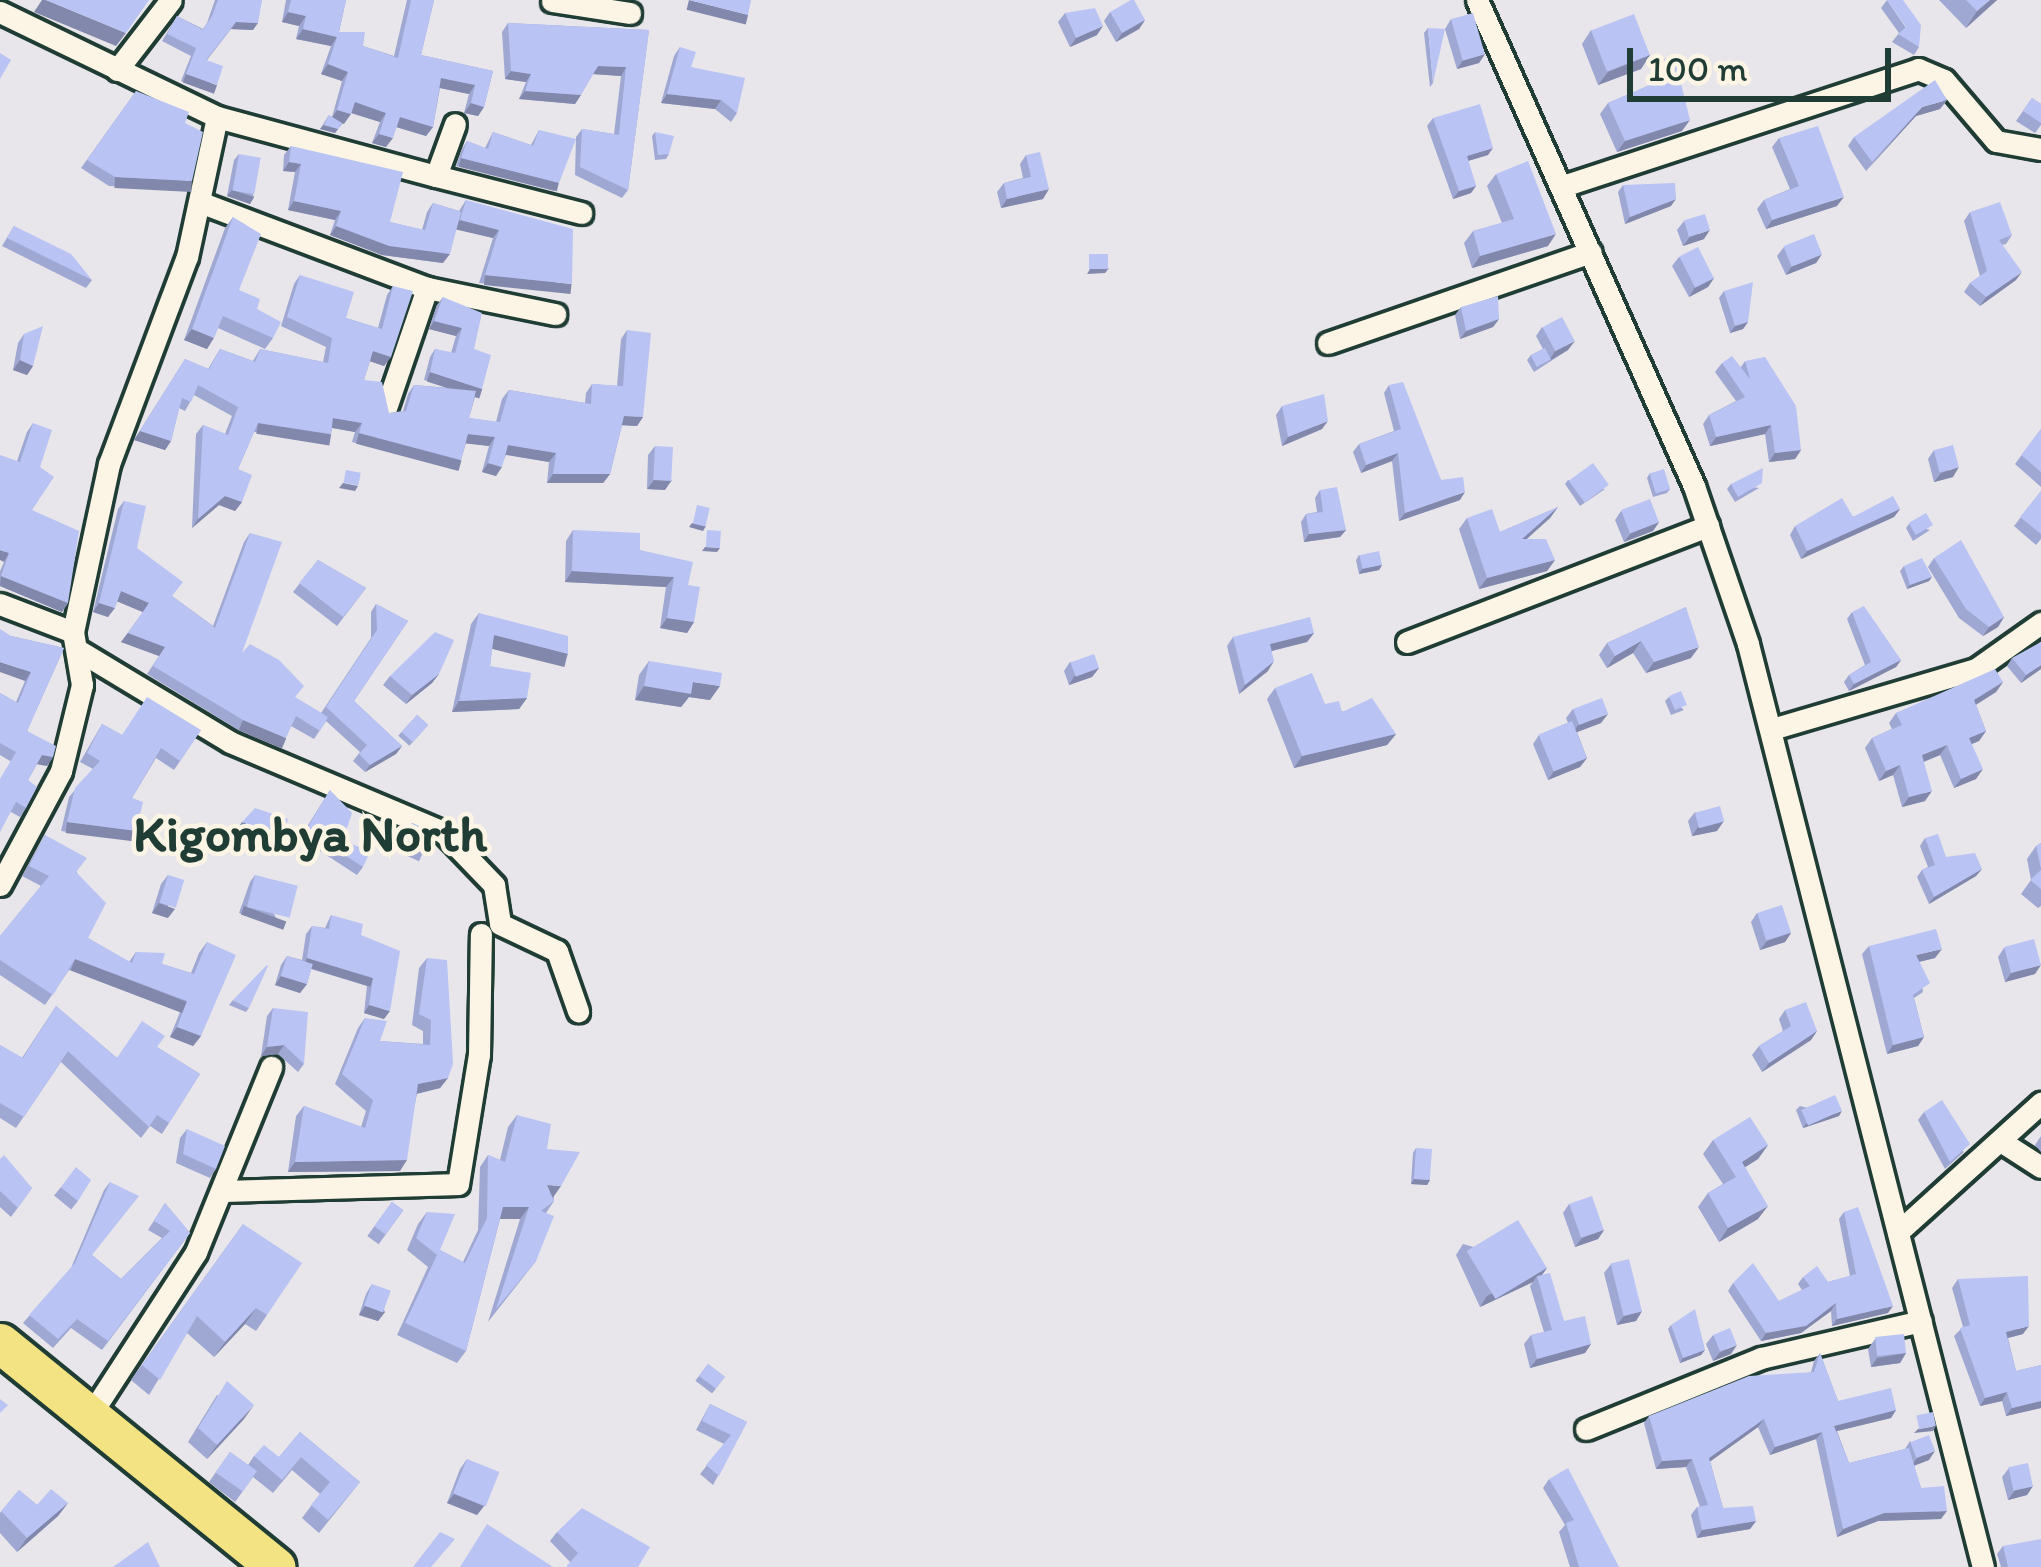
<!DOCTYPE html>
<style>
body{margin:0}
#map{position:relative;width:2041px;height:1567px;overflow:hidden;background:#e8e6ea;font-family:Itim,sans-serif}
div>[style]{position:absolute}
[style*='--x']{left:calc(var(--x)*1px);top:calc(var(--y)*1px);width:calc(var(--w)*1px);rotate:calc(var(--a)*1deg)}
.roads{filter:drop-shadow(3px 0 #1f3d34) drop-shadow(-3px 0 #1f3d34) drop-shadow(0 3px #1f3d34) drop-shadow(0 -3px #1f3d34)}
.street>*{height:21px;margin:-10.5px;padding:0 10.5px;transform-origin:10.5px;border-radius:10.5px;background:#fcf5e5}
.highway>*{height:39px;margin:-19.5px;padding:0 19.5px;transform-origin:19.5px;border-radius:19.5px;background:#f4e382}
.wall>*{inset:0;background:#9fa8d2;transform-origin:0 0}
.shaded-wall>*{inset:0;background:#8288ab;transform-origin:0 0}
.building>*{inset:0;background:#b9c3f4;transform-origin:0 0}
span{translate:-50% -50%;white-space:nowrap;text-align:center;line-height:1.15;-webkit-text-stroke:9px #fcf5e5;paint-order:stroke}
.quarter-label{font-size:51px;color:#1f3d34;font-weight:700}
.scale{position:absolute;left:1627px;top:48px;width:264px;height:54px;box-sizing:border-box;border:6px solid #1f3d34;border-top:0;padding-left:15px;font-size:36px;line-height:42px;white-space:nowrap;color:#1f3d34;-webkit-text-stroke:9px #fcf5e5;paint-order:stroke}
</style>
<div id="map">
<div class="roads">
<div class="street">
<div style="--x:1477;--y:0;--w:532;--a:65.94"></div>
<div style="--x:1694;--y:486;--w:167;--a:71.1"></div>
<div style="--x:1748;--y:644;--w:952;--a:75.72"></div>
<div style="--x:552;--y:1;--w:79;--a:8.7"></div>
<div style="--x:0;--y:12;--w:241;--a:25.8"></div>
<div style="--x:217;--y:117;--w:227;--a:15.1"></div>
<div style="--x:436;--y:176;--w:55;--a:-69.9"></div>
<div style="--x:117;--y:70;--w:88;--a:-52.4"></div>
<div style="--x:436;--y:176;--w:150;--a:14.3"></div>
<div style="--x:1563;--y:186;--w:374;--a:-18.2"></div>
<div style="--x:1918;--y:69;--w:28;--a:23"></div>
<div style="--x:1944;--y:80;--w:80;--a:49.6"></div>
<div style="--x:1996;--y:141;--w:46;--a:10.1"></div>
<div style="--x:202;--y:203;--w:241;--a:20.7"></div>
<div style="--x:427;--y:288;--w:131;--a:11.5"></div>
<div style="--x:1328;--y:343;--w:278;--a:-19.1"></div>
<div style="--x:386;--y:408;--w:127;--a:-71.1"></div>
<div style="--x:0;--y:604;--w:78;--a:21"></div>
<div style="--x:1407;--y:642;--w:323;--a:-21.1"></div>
<div style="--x:81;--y:652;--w:174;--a:31.1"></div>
<div style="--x:230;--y:742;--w:231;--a:22.9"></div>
<div style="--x:443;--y:832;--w:74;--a:46.1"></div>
<div style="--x:494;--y:885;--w:39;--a:81"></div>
<div style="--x:500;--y:924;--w:63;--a:25.3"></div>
<div style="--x:557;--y:951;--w:64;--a:70.7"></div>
<div style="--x:1772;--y:729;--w:213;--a:-16.4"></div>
<div style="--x:1976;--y:669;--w:80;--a:-35.3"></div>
<div style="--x:0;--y:885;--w:129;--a:-61.8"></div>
<div style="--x:61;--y:771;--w:89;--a:-76.3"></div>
<div style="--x:82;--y:685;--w:54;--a:-99.6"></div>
<div style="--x:73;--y:632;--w:172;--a:-77.9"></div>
<div style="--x:109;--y:464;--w:221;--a:-69.4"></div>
<div style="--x:187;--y:257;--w:143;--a:-77.9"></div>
<div style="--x:2002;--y:1142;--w:46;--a:32.7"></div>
<div style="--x:226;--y:1191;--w:232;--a:-1.7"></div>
<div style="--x:458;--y:1184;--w:131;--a:-80.8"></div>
<div style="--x:479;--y:1055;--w:121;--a:-89.1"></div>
<div style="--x:1898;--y:1232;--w:193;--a:-42.1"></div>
<div style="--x:89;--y:1417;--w:197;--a:-57"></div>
<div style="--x:196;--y:1252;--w:200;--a:-67.9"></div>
<div style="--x:1586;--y:1429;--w:189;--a:-22.1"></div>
<div style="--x:1761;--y:1358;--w:164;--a:-13"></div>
</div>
<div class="highway">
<div style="--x:0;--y:1343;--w:355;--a:39.1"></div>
</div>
</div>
<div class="wall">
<div style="clip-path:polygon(215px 0,262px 0,253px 30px,231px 29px,207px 60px,212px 92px,181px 81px,191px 56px,162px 41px,177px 16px,203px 29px,207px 23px)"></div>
<div style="clip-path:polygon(286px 0,346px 0,339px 32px,363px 46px,394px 56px,407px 0,434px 0,421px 55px,493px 71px,484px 107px,478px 116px,464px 113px,469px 94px,440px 88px,433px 127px,426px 136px,396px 127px,386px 147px,372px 143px,380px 122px,351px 113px,335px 133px,320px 129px,329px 115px,332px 117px,342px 81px,321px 74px,331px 46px,296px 39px,299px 26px,282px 22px)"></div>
<div style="clip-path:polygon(1887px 0,1919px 47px,1914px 55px,1892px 42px,1899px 33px,1881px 8px)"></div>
<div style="clip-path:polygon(1939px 0,1997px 0,1966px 28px)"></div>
<div style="clip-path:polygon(1110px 12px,1145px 20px,1139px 29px,1116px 42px,1104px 21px)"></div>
<div style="clip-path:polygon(1065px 13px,1097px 35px,1070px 47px,1058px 22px)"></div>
<div style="clip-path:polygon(1451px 19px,1485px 54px,1479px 63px,1457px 69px,1445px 29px)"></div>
<div style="clip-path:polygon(508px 23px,649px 30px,628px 190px,622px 198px,575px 175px,576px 137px,582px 129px,614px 134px,621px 76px,593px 74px,575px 104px,519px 99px,526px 82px,505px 79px,502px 32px)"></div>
<div style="clip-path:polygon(1428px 28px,1433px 83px,1430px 87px,1424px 33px)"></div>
<div style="clip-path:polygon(1591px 30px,1650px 55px,1641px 69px,1598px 85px,1582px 44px)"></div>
<div style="clip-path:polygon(680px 47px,691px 67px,737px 113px,731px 122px,715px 109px,661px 103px,674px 56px)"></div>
<div style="clip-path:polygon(1674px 55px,1682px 131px,1617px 152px,1600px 114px,1608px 103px,1655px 83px,1652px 72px,1660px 61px)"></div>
<div style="clip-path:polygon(136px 91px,185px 123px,186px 190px,109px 186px,81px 168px)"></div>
<div style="clip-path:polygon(2032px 98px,2041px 104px,2041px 125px,2035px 133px,2016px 121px)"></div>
<div style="clip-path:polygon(1947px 100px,1940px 109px,1916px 116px,1866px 171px,1848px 146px,1854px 137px)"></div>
<div style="clip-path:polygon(1433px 118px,1488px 155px,1468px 161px,1476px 186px,1471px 193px,1453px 199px,1427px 126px)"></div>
<div style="clip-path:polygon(539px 130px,554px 191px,456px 166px,462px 149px,467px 141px,485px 148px,493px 132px,531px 145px)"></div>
<div style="clip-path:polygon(655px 132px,669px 154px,666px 159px,655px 160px,652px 136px)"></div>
<div style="clip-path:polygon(1779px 138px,1837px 206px,1766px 229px,1757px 209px,1764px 200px,1790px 189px,1772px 147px)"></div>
<div style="clip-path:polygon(291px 146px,390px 222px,422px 230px,427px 212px,433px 203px,459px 211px,466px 200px,567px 292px,479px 283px,493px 238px,456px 229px,443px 263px,382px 255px,330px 235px,335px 220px,288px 210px,295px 172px,283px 171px,284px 155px)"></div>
<div style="clip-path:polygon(239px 154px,254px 197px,250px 204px,227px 196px,234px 160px)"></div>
<div style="clip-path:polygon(1026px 155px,1043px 199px,1001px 208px,997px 192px,1004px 183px,1023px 178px,1020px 164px)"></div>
<div style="clip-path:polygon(1496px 174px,1548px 246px,1472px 268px,1464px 243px,1473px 231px,1502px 223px,1487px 186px)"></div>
<div style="clip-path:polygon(1623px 185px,1671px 206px,1625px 224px,1618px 192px)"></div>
<div style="clip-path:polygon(1970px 212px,2012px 235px,2006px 244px,2002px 245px,2016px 280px,1980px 306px,1964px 292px,1970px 283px,1980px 276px,1964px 221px)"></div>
<div style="clip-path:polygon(233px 217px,239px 290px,257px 309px,273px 338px,265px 349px,218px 328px,207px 349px,184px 340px,225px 228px)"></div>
<div style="clip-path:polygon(1684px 221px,1704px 239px,1683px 246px,1677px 230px)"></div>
<div style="clip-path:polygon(14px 226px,92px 280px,86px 288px,2px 246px)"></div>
<div style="clip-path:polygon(1784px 247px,1822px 254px,1816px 263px,1786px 275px,1777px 256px)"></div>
<div style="clip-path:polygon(1679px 257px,1714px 278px,1708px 287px,1689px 297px,1672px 266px)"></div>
<div style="clip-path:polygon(300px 275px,346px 318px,378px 328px,387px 295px,393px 286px,391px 357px,384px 366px,370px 361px,364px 380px,389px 413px,403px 411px,408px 394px,414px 385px,450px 388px,424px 380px,430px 357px,435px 349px,451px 353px,456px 336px,429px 329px,437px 305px,443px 297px,474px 349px,482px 389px,477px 397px,475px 397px,469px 418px,496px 422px,502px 399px,509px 390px,585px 403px,586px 393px,592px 384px,617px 386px,621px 339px,627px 330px,643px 417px,637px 426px,622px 425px,610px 474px,603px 483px,547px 483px,549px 462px,506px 455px,496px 476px,482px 472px,489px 446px,466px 443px,461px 460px,455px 469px,352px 442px,355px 432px,332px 428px,331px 434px,325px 443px,254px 432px,238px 469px,242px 502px,235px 511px,219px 505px,192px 528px,196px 434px,203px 425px,225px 434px,232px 416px,194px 395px,185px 411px,179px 408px,171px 441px,165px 450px,134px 440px,185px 359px,208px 369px,220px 349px,253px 361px,260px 349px,323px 362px,326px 347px,281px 326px,294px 284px)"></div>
<div style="clip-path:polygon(1724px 291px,1748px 322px,1743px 329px,1730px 333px,1719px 298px)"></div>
<div style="clip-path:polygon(1461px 307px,1499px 319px,1493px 327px,1460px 339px,1455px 315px)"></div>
<div style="clip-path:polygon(1542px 327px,1568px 350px,1534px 372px,1527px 360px,1531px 355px,1543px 349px,1536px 336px)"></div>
<div style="clip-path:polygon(24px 334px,33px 366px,27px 375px,13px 370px,18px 343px)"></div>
<div style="clip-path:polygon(1745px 361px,1801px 450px,1795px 459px,1769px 462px,1765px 434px,1710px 446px,1703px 424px,1709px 415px,1736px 401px,1715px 372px,1722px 363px,1741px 367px)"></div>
<div style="clip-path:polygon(1389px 385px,1441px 480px,1460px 500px,1399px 521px,1392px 461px,1361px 473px,1353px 452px,1359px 444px,1394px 431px,1384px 393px)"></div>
<div style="clip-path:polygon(1282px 406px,1322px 429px,1282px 446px,1276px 415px)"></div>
<div style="clip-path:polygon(33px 423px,40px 467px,32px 510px,68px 603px,62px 612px,0 586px,0 571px,4px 562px,17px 461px,27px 432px)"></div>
<div style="clip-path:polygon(2041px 429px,2041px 487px,2015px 464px)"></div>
<div style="clip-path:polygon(655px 446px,665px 490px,647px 489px,648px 455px)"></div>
<div style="clip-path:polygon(1934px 450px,1953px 477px,1934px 482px,1928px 459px)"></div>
<div style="clip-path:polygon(1650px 473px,1670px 489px,1667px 493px,1653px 497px,1647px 478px)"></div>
<div style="clip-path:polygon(1568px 480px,1605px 489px,1580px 506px,1565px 484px)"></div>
<div style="clip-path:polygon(1731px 484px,1759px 488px,1735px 502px,1727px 489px)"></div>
<div style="clip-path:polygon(1320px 490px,1346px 530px,1340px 537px,1304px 542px,1301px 522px,1306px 514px,1317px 512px,1315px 498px)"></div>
<div style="clip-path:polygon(2041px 491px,2041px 539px,2036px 545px,2014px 526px)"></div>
<div style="clip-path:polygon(124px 501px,137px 548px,172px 596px,213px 626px,244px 542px,250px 533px,242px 653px,296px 698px,321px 713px,371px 638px,371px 612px,376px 604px,408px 621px,354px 701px,402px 746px,396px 754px,365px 772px,353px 761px,360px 752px,326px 721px,314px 739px,291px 726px,279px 747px,237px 729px,147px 674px,159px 656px,121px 642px,143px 612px,117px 601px,108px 617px,93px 612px,118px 509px)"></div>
<div style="clip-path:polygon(1558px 507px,1550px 518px,1527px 539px,1555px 560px,1547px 571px,1479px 589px,1459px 529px,1467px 518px,1500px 532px)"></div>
<div style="clip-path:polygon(1900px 509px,1894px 517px,1801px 559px,1790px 535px,1795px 526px)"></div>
<div style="clip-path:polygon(1621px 511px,1659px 522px,1653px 531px,1624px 542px,1615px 520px)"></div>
<div style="clip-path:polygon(1909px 524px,1930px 530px,1913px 541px,1906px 528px)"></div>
<div style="clip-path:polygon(573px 530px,640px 550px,688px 585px,694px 622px,687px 633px,660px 628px,666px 587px,565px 582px,566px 541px)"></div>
<div style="clip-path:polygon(1359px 555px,1382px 565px,1379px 570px,1359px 574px,1356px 560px)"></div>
<div style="clip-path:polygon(1934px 558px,2004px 617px,1998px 627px,1983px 636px,1959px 618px,1928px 567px)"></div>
<div style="clip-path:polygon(318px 560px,366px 588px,337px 626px,293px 592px)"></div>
<div style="clip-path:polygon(1904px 566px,1932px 577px,1929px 581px,1907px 589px,1900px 571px)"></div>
<div style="clip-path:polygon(1686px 607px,1691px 658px,1646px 673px,1633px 653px,1607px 668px,1599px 655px,1607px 643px)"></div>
<div style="clip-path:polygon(1852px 612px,1901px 660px,1896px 667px,1849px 691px,1844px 682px,1849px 675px,1865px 665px,1847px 619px)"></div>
<div style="clip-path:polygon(479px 613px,568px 654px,561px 665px,492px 648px,490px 666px,527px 698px,519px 709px,452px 712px,471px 624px)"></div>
<div style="clip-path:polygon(1314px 633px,1307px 642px,1272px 651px,1268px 671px,1239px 694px,1227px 646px,1233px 637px)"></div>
<div style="clip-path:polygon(11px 636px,64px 648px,27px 731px,53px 757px,47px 766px,37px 764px,28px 780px,26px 808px,20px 817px,11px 812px,10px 761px,0 755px,0 693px,16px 702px,25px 681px)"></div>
<div style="clip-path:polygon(2012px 658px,2041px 669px,2021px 683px,2007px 666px)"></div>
<div style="clip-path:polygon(649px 661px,710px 700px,689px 697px,681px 707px,635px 700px,639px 675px)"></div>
<div style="clip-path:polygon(1070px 662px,1099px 668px,1092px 677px,1069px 685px,1064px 671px)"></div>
<div style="clip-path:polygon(439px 674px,432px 683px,406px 704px,383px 685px,390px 676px)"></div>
<div style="clip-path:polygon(2003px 682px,1996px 692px,1976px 705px,1986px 731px,1979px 741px,1972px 744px,1976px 779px,1954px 788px,1940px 755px,1924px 762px,1925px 801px,1902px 807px,1893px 775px,1879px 781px,1865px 748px,1872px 738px,1892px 729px,1889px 723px,1896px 713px)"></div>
<div style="clip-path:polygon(1275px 688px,1325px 704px,1396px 734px,1387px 745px,1294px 768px,1267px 699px)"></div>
<div style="clip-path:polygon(1669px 697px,1684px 710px,1671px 715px,1665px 701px)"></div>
<div style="clip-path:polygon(1573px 709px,1601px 723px,1577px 732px,1587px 758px,1580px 767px,1548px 780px,1533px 744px,1539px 735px,1568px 723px,1566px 718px)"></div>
<div style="left:417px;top:715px;width:15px;height:28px;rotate:42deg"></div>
<div style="clip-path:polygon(102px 724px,122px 735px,201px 730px,174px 770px,156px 758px,132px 798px,136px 831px,130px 840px,61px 831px,69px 797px,93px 769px,80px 762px)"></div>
<div style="clip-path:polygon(330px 790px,343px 840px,363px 867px,357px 875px,300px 838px)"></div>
<div style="clip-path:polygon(1695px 812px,1717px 831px,1692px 836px,1688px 821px)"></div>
<div style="left:412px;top:823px;width:22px;height:32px;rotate:24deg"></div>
<div style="clip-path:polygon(45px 835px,77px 872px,88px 938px,129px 962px,136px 952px,162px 964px,191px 973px,199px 953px,207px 942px,201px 1036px,193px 1046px,170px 1037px,180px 1012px,69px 970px,45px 1005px,0 975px,0 936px,41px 886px,22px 876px)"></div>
<div style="clip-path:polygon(1925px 838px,1946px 857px,1982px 869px,1976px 876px,1929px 904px,1917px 877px,1922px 870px,1928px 867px,1920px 846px)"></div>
<div style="clip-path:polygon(2041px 843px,2041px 906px,2038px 908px,2021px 894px,2031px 880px,2027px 859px,2036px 846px)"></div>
<div style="clip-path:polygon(168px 875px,168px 918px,152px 913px,161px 884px)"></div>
<div style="clip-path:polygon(255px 875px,281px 928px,239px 913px,250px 882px)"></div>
<div style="clip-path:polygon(1757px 913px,1791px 933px,1785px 942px,1760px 950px,1751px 922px)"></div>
<div style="clip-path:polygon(331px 915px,361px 935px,384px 1019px,364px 1013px,367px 986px,311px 969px,307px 984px,300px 993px,275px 985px,281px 965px,287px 956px,302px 960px,306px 934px,312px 926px,325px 928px)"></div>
<div style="clip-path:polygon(1869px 946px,1935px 958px,1919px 962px,1923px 992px,1914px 998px,1924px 1037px,1918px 1046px,1887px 1054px,1862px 954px)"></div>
<div style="clip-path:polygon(2004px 948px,2035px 974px,2005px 982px,1998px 957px)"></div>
<div style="clip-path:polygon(427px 958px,448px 1078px,440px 1088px,417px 1094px,400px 1171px,288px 1172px,296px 1116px,304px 1106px,361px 1127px,366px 1111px,335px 1084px,358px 1028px,365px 1018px,380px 1041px,423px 1044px,423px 1031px,412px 1025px,419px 968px)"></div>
<div style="clip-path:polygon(233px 1000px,249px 1008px,246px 1012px,229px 1005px)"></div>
<div style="clip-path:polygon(56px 1006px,117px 1058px,157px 1047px,200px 1074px,162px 1134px,150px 1126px,141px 1138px,61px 1062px,16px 1128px,0 1118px,0 1045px,22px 1058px)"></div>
<div style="clip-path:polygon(273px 1008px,304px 1064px,298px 1072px,278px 1054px,261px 1056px,267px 1016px)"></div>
<div style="clip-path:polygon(1785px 1010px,1817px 1031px,1811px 1040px,1762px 1072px,1752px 1055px,1759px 1046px,1783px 1031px,1779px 1019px)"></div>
<div style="clip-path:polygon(1800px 1106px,1839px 1116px,1803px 1128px,1796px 1110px)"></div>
<div style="clip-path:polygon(1924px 1112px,1964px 1152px,1945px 1169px,1918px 1120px)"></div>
<div style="clip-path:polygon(517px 1115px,547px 1149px,554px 1201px,546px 1213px,536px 1261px,488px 1322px,520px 1219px,500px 1219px,466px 1351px,457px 1363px,397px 1335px,428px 1267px,407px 1250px,418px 1224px,427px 1212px,440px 1250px,463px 1262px,478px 1230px,480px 1167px,488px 1155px,500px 1160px,508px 1127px)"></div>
<div style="clip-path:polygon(187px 1129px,216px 1169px,210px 1178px,176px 1163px,180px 1138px)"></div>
<div style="clip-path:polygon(2041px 1136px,2041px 1152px,2035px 1145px)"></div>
<div style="clip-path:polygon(1713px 1140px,1768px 1145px,1758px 1159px,1745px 1167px,1758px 1219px,1719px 1242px,1698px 1207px,1708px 1193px,1723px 1184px,1703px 1154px)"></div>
<div style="clip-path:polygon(1416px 1148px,1430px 1180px,1427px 1185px,1411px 1184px,1413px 1153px)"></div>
<div style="clip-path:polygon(0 1159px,32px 1188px,11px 1217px,0 1207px)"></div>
<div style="clip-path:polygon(110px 1182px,92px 1255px,121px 1279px,162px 1238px,148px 1230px,165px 1203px,190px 1233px,102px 1350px,71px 1328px,53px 1348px,23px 1323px,71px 1268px,104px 1190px)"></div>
<div style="left:61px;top:1187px;width:22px;height:11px;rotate:39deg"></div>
<div style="left:392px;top:1202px;width:14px;height:42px;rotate:36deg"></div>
<div style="clip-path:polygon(1569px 1204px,1604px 1230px,1598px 1239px,1575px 1247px,1563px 1213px)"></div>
<div style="clip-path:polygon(1844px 1212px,1888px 1313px,1832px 1326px,1831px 1311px,1801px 1333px,1761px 1341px,1728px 1291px,1733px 1283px,1779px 1301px,1802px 1290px,1798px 1284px,1803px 1277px,1828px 1282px,1850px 1276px,1839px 1219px)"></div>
<div style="clip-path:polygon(243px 1224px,267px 1315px,256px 1331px,245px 1324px,214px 1357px,187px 1333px,149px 1395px,131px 1380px)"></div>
<div style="clip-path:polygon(1463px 1244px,1547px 1268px,1542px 1275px,1564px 1321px,1591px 1344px,1585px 1353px,1530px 1368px,1524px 1344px,1531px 1335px,1544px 1332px,1530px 1286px,1533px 1282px,1480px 1307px,1456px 1255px)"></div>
<div style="clip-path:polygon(1611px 1264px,1642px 1311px,1636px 1321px,1617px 1325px,1604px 1273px)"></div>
<div style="clip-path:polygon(1958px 1279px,2023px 1334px,2008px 1338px,2016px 1371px,2041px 1365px,2041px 1408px,2006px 1416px,2002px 1401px,1980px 1406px,1954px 1336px,1963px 1327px,1952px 1288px)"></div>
<div style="clip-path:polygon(372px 1284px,385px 1312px,378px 1321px,359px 1315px,366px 1294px)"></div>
<div style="clip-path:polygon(1671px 1325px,1705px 1350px,1701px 1355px,1680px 1363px,1668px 1329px)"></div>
<div style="clip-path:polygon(1713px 1335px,1731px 1354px,1713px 1361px,1706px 1344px)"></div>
<div style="clip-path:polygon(1875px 1339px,1906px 1353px,1900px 1363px,1871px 1367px,1868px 1349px)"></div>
<div style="clip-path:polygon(1820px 1353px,1838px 1401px,1896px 1410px,1891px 1418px,1837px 1431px,1849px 1463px,1905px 1449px,1910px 1441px,1929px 1460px,1914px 1466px,1921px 1488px,1941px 1519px,1878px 1521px,1837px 1537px,1816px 1439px,1770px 1455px,1758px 1427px,1710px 1461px,1723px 1508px,1756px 1521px,1750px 1529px,1697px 1538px,1691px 1515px,1697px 1507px,1700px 1507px,1686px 1467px,1656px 1469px,1644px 1423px,1649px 1416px,1811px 1372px,1814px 1361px)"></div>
<div style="left:708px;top:1364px;width:21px;height:21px;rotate:37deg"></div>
<div style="clip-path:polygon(217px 1395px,244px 1419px,207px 1459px,188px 1442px)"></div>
<div style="clip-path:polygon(710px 1404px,747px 1422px,713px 1485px,700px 1474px,724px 1444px,696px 1430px)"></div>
<div style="clip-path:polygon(300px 1432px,360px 1482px,319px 1533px,302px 1518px,320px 1494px,292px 1470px,273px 1493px,253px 1477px,235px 1502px,209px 1482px,230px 1452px,248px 1465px,254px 1456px,279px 1457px)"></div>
<div style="clip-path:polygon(467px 1459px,484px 1506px,477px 1515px,447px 1503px,460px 1469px)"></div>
<div style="clip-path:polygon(2009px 1468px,2033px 1486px,2027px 1495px,2008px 1500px,2002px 1477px)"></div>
<div style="clip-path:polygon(1549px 1479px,1619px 1567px,1570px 1567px,1559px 1532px,1565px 1525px,1543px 1488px)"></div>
<div style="clip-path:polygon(19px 1490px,37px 1505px,68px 1503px,58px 1516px,17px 1552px,0 1533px,0 1513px)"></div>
<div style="clip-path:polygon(557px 1532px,638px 1567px,570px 1562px,550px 1541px)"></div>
<div style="clip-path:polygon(2003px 1546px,2041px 1567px,2001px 1567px,1997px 1554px)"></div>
</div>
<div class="shaded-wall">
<div style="clip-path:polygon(42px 0,46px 0,126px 33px,116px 46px,34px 12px)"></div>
<div style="left:689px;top:0;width:61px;height:10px;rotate:14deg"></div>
<div style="clip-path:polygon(1990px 0,1997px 0,1966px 28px,1977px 11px)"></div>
<div style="clip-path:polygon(288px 12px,306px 16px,299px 26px,282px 22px)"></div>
<div style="clip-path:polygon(1145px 20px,1139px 29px,1116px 42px,1122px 33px)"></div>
<div style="clip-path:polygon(236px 22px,258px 23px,253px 30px,231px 29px)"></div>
<div style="clip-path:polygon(1103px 26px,1097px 35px,1070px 47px,1076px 38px)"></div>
<div style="clip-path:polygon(303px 29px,337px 37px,331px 46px,296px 39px)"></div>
<div style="clip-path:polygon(1485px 54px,1479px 63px,1457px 69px,1463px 60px)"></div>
<div style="clip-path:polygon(1650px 55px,1641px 69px,1598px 85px,1608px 72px)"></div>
<div style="clip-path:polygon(328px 64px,348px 72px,342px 81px,321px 74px)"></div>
<div style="clip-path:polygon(598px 66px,626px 67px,621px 76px,592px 74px)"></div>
<div style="clip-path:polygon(511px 71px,531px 74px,526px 82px,505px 79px)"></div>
<div style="left:186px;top:74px;width:33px;height:9px;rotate:20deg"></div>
<div style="clip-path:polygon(441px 78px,475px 85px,469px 94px,435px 87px)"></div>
<div style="clip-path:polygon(525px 91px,581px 95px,575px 104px,519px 99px)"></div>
<div style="clip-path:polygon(667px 94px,721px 100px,715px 109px,661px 103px)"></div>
<div style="clip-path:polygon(1947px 100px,1940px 109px,1916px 116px,1866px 171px,1922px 107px)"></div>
<div style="clip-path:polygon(355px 102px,386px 113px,380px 122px,348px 112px)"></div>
<div style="clip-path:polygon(471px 103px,484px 107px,478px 116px,464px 113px)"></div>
<div style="clip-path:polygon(337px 110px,351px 114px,344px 124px,331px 119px)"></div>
<div style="clip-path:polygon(400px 117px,433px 127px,426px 136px,393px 126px)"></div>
<div style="clip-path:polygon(1690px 120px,1682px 131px,1617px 152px,1625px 141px)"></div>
<div style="clip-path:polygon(324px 125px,338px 129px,335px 133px,320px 129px)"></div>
<div style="clip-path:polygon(379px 134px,393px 138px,386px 147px,372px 143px)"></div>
<div style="clip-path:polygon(1493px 148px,1488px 155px,1461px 163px,1467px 156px)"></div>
<div style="left:461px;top:158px;width:101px;height:9px;rotate:14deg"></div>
<div style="clip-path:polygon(289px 162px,301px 164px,295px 172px,283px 171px)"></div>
<div style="left:115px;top:177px;width:77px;height:11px;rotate:3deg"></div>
<div style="clip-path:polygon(1476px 186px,1471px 193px,1453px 199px,1459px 191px)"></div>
<div style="clip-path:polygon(1049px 189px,1043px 199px,1001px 208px,1007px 199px)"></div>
<div style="clip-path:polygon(232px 190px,254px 197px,250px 204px,227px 196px)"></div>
<div style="clip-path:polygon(1844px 197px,1837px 206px,1766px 229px,1772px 220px)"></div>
<div style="clip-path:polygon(1676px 199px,1671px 206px,1625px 224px,1630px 217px)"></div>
<div style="clip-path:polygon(294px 201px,341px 211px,335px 220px,288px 210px)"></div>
<div style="clip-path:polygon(460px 220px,499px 230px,493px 238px,454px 229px)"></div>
<div style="clip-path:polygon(336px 226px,450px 254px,443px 263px,382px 255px,330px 235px)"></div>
<div style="clip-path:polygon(1710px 230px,1704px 239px,1683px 246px,1690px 237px)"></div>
<div style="clip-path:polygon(1556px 234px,1548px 246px,1472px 268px,1480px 256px)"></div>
<div style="clip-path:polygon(1822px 254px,1816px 263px,1786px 275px,1792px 266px)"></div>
<div style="clip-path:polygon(1109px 268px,1105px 273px,1087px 274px,1090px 269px)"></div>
<div style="clip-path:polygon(2022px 272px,2016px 280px,1980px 306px,1986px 297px)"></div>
<div style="left:485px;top:275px;width:87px;height:10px;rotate:6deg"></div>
<div style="clip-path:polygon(1714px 278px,1708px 287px,1689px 297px,1695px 287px)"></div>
<div style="clip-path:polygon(1499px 319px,1493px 327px,1460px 339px,1466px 331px)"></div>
<div style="clip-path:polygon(434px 321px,462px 328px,456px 336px,429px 329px)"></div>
<div style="clip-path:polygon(1748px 322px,1743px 329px,1730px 333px,1735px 326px)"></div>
<div style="clip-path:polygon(192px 329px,214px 338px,207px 349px,184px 340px)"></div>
<div style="clip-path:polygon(1575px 341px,1568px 350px,1549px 361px,1555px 351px)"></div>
<div style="clip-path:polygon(373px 351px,391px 357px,384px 366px,366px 360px)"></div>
<div style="clip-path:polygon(20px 360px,33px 366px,27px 375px,13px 370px)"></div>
<div style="left:430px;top:372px;width:55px;height:10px;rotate:18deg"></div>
<div style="clip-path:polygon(624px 416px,643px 417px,637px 426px,618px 425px)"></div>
<div style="clip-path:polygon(333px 418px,362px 423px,355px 432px,327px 427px)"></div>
<div style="clip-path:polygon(1328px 421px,1322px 429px,1282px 446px,1288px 437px)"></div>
<div style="left:258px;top:423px;width:74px;height:11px;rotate:9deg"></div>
<div style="clip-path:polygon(1771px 425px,1765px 434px,1710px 446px,1716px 437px)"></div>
<div style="clip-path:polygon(140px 431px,171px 441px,165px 450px,134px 440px)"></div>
<div style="left:359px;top:433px;width:106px;height:11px;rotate:15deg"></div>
<div style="clip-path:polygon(468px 434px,495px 437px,489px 446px,462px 443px)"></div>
<div style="clip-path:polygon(508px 445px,556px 453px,549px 462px,502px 454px)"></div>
<div style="clip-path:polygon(1801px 450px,1795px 459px,1769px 462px,1775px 453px)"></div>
<div style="clip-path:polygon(1398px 453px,1392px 461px,1361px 473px,1366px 465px)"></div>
<div style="clip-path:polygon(488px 463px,502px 467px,496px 476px,482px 472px)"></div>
<div style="clip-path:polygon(1959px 467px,1953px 477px,1934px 482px,1941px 473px)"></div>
<div style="clip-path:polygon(553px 474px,610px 474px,603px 483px,547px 483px)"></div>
<div style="clip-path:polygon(654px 480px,672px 480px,665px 490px,647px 489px)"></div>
<div style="clip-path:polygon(343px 483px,358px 486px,355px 491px,339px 488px)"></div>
<div style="clip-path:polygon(1465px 492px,1460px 500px,1399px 521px,1405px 513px)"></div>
<div style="clip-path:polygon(225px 496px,242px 502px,235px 511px,219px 505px,192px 528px,198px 519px)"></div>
<div style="clip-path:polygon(1558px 507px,1550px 518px,1514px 550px,1522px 539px)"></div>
<div style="clip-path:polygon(1900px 509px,1894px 517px,1801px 559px,1807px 551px)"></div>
<div style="clip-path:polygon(1659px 522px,1653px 531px,1624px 542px,1631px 533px)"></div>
<div style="clip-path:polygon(692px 523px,706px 526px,703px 531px,689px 527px)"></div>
<div style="clip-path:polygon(1346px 530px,1340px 537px,1304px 542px,1309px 534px)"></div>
<div style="clip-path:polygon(705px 547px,720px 548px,717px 552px,702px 551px)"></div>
<div style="clip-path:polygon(0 550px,9px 553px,4px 562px,0 560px)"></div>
<div style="clip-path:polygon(1555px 560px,1547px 571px,1479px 589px,1487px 578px)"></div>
<div style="clip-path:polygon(1382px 565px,1379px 570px,1359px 574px,1362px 569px)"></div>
<div style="clip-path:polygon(572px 571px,674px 577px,666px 587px,565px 582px)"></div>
<div style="clip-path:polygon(1px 576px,68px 603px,62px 612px,0 586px)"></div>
<div style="clip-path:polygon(1932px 577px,1929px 581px,1907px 589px,1910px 585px)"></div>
<div style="left:121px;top:591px;width:30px;height:11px;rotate:23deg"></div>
<div style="clip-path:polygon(99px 603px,115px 608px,108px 617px,93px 612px)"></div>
<div style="clip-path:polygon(2004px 617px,1998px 627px,1983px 636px,1989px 627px)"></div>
<div style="clip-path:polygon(667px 618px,694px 622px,687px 633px,660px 628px)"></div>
<div style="clip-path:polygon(128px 633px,165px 647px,159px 656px,121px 642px)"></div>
<div style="clip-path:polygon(1314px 633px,1307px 642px,1263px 653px,1270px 644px)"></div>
<div style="left:494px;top:635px;width:76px;height:14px;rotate:14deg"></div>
<div style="clip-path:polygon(1641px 641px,1633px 653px,1607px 668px,1615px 656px)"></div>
<div style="clip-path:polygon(1699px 647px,1691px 658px,1646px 673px,1654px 662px)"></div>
<div style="clip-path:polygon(1901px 660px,1896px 667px,1849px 691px,1854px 684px)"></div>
<div style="clip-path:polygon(1274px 661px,1268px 671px,1239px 694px,1245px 685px)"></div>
<div style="clip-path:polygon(0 662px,31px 672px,25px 681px,0 672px)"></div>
<div style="clip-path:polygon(2041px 665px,2041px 669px,2021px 683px,2026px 675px)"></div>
<div style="clip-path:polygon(1099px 668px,1092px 677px,1069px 685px,1075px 675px)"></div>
<div style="clip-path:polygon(439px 674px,432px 683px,406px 704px,412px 695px)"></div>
<div style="clip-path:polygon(693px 682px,720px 686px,710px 700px,689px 697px,681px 707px,635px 700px,644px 686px)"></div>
<div style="clip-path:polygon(2003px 682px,1996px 692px,1967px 710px,1974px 700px)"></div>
<div style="clip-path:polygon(527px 698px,519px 709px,452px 712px,459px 701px)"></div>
<div style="clip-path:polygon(1608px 714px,1601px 723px,1572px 734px,1578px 725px)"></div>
<div style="left:243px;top:720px;width:47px;height:11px;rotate:23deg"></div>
<div style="clip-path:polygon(1986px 731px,1979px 741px,1962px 748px,1969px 738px)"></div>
<div style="clip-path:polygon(1396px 734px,1387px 745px,1294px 768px,1302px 756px)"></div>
<div style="clip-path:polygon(1947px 745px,1940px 755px,1915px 765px,1922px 755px)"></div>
<div style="clip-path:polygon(402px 746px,396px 754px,365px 772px,370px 765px)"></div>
<div style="clip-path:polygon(42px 755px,53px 757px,47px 766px,36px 764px)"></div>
<div style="clip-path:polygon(1587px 758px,1580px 767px,1548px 780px,1554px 771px)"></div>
<div style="clip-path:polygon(1900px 765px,1893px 775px,1879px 781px,1886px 771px)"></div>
<div style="clip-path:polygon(1983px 769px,1976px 779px,1954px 788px,1961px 779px)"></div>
<div style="clip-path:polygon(1932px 791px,1925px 801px,1902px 807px,1909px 797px)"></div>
<div style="clip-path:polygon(1724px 821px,1717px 831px,1692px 836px,1698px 827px)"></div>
<div style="left:67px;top:822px;width:70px;height:11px;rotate:7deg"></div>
<div style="clip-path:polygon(242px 822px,282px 836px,275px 845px,236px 831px)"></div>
<div style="clip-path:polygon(1982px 869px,1976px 876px,1929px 904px,1934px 897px)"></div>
<div style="clip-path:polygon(159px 903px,175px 909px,168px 918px,152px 913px)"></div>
<div style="left:244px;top:906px;width:45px;height:9px;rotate:20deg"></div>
<div style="clip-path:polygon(1791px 933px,1785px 942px,1760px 950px,1767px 941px)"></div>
<div style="clip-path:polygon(1942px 949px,1935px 958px,1910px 964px,1916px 955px)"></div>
<div style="left:307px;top:958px;width:69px;height:9px;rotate:17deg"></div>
<div style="left:75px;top:959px;width:120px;height:12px;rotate:21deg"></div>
<div style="clip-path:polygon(2041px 965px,2035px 974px,2005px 982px,2011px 973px)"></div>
<div style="clip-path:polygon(281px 976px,307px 984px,300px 993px,275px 985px)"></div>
<div style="clip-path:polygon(369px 1005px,390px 1011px,384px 1019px,364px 1013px)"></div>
<div style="clip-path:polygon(177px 1027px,201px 1036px,193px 1046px,170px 1037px)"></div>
<div style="clip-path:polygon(1817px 1031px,1811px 1040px,1762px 1072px,1769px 1063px)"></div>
<div style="clip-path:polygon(1924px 1037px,1918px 1046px,1887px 1054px,1893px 1045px)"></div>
<div style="clip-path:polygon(284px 1045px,278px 1054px,261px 1056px,267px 1047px)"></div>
<div style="clip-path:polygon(448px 1078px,440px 1088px,411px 1095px,418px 1084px)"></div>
<div style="clip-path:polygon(1842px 1111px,1839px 1116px,1803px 1128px,1806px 1124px)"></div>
<div style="clip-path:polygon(1768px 1145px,1758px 1159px,1733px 1175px,1742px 1162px)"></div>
<div style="clip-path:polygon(407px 1160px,400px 1171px,288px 1172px,295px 1162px)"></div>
<div style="clip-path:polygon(1414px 1179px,1430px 1180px,1427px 1185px,1411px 1184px)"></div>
<div style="clip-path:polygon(547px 1185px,561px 1186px,552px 1199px)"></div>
<div style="clip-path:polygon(1768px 1206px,1758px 1219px,1719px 1242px,1728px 1228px)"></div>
<div style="clip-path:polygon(503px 1207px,529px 1207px,520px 1219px,494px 1219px)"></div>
<div style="clip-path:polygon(1604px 1230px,1598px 1239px,1575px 1247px,1582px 1238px)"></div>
<div style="clip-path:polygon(1547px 1268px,1539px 1279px,1537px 1276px,1533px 1282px,1480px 1307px,1487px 1296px)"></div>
<div style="clip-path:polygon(1836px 1303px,1831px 1311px,1801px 1333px,1761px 1341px,1766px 1333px)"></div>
<div style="clip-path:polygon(365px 1306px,385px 1312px,378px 1321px,359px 1315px)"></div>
<div style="clip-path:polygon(1893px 1306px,1888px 1313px,1832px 1326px,1837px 1319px)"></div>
<div style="clip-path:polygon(256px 1308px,245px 1324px,214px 1357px,225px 1342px)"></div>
<div style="clip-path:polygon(1642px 1311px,1636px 1321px,1617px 1325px,1624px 1316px)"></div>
<div style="clip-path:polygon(2029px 1326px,2023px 1334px,2000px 1340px,2006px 1332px)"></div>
<div style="clip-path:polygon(1591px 1344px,1585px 1353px,1530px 1368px,1537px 1359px)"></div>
<div style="clip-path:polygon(1737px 1345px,1731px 1354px,1713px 1361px,1720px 1352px)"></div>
<div style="clip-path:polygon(1705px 1350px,1701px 1355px,1680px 1363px,1683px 1358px)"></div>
<div style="clip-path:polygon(1906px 1353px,1900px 1363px,1871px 1367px,1877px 1358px)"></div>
<div style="clip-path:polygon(2007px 1392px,2002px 1401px,1980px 1406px,1985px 1398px)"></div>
<div style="clip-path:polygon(2041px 1401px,2041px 1408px,2006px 1416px,2012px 1408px)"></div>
<div style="clip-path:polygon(254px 1405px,244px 1419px,207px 1459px,217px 1445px)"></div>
<div style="clip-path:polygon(1896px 1410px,1891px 1418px,1829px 1433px,1834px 1426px)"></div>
<div style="clip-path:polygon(1764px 1419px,1758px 1427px,1704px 1466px,1709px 1458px)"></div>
<div style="clip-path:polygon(1936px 1426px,1933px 1431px,1914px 1433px,1918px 1429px)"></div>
<div style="clip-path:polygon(1822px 1432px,1816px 1439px,1770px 1455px,1775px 1447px)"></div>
<div style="clip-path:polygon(1935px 1451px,1929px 1460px,1910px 1467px,1917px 1458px)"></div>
<div style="clip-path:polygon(1692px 1459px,1686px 1467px,1656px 1469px,1662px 1461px)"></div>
<div style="clip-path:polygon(2033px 1486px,2027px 1495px,2008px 1500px,2015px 1490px)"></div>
<div style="clip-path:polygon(454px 1494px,484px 1506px,477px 1515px,447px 1503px)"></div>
<div style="clip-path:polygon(68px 1503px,58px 1516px,17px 1552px,27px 1538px)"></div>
<div style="clip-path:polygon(1947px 1511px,1941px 1519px,1878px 1521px,1837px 1537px,1843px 1529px,1884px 1513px)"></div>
<div style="clip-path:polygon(1756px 1521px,1750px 1529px,1697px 1538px,1702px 1530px)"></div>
</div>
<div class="building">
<div style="clip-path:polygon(46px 0,149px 0,126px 33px)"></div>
<div style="clip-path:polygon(218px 0,262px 0,258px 23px,236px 22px,206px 60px,223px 66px,217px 85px,186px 74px,196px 48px,167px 34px,177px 16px,203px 30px,212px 16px)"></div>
<div style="clip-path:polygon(291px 0,346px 0,339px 32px,365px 32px,363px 46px,398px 58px,411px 0,434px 0,421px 55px,493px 71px,484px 107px,471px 103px,475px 85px,441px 78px,433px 127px,400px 117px,393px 138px,379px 134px,386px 113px,355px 102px,351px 114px,337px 110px,348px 72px,328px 64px,337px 37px,303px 29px,306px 16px,288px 12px)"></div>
<div style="clip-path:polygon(689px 0,751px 0,748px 15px)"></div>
<div style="clip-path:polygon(1131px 0,1134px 0,1145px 20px,1122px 33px,1110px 12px)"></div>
<div style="clip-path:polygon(1887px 0,1903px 0,1921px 25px,1919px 47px,1898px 34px,1906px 27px)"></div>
<div style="clip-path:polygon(1966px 0,1990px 0,1977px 11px)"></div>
<div style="clip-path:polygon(1095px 8px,1103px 26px,1076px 38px,1065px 13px)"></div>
<div style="left:1473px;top:13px;width:43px;height:23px;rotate:74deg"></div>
<div style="left:1634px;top:14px;width:44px;height:46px;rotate:69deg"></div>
<div style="clip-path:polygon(508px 23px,649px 30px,628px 190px,580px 167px,582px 129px,619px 135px,626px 67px,598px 66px,581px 95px,525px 91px,531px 74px,511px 71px)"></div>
<div style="clip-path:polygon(1428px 28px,1445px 29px,1433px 83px)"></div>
<div style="clip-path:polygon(680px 47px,696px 52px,691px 67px,745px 78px,737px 113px,721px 100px,667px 94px)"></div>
<div style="clip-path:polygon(0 53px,11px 60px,0 79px)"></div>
<div style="clip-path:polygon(1674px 55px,1690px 120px,1625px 141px,1608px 103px,1666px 78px,1660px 61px)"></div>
<div style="clip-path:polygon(1935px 80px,1947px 100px,1922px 107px,1872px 162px,1854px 137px)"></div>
<div style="clip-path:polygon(136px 91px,189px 112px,185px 123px,203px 132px,192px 181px,115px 177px,87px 160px)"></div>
<div style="clip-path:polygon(2032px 98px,2041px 104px,2041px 123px,2023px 111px)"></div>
<div style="clip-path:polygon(1480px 104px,1493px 148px,1467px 156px,1476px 186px,1459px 191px,1433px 118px)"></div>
<div style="clip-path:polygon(329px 115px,342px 123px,338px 129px,324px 125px)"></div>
<div style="clip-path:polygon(1818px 126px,1844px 197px,1772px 220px,1764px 200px,1799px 186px,1779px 138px)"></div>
<div style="clip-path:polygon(539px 130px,576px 139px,559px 183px,461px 158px,467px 141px,488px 149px,493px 132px,533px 146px)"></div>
<div style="clip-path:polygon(655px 132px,674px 136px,669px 154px,658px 155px)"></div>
<div style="clip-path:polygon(291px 146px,403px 172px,390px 222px,425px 230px,433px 203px,461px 212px,450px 254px,389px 246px,336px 226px,341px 211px,294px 201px,301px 164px,289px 162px)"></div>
<div style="clip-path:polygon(1040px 152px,1049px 189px,1007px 199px,1004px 183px,1031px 177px,1026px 155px)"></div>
<div style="left:239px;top:154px;width:22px;height:37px;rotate:10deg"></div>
<div style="clip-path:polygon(1528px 161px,1556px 234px,1480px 256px,1473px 231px,1514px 219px,1496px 174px)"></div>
<div style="clip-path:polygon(1675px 183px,1676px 199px,1630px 217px,1623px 185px)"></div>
<div style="clip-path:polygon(466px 200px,573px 229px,572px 284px,485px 275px,499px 230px,460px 220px)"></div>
<div style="clip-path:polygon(2000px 202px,2012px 235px,1999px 240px,2022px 272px,1986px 297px,1970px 283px,1987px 271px,1970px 212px)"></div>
<div style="left:1705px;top:214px;width:17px;height:22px;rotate:73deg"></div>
<div style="clip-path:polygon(233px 217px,261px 234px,239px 290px,260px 299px,257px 309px,281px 322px,273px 338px,223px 316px,214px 338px,192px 329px)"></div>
<div style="clip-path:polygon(14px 226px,71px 254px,92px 280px,7px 238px)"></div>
<div style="left:1814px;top:234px;width:22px;height:33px;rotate:68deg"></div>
<div style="left:1698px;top:247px;width:35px;height:21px;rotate:63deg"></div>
<div style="left:1089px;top:254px;width:19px;height:15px"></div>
<div style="clip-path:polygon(300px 275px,354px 292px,346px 318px,382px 329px,393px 286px,413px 291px,391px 357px,373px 351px,364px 380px,382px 382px,389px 413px,406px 411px,414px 385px,476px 391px,469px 418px,500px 422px,509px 390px,591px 404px,592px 384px,623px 386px,627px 330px,651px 333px,643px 417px,624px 416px,610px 474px,553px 474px,556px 453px,508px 445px,502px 467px,488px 463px,495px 437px,468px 434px,461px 460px,359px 433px,362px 423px,333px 418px,331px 434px,258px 423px,238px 469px,252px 475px,242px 502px,225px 496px,198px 519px,203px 425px,228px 435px,238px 407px,198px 385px,191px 402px,182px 398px,171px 441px,140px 431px,185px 359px,209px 369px,220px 349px,255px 362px,260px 349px,328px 363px,332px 338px,287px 317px)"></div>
<div style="clip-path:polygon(1753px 282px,1748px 322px,1735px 326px,1724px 291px)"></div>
<div style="clip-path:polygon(1498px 296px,1499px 319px,1466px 331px,1461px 307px)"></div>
<div style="clip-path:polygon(443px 297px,482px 313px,474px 349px,491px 355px,482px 389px,430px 372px,435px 349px,455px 353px,462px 328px,434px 321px)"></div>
<div style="left:1562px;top:317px;width:27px;height:22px;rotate:62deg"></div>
<div style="clip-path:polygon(43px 326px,33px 366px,20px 360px,24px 334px)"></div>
<div style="left:1545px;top:348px;width:13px;height:16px;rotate:63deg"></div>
<div style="clip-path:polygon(1732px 356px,1750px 379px,1745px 361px,1765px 357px,1796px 406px,1801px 450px,1775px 453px,1771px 425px,1716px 437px,1709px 415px,1745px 397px,1722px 363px)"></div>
<div style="clip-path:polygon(1403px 382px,1441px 480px,1463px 477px,1465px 492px,1405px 513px,1398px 453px,1366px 465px,1359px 444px,1401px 429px,1389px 385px)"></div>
<div style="clip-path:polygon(1324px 394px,1328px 421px,1288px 437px,1282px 406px)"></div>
<div style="clip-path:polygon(33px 423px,52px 430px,40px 467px,54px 477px,32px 510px,79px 531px,68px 603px,1px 576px,9px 553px,0 550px,0 455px,20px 462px)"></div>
<div style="clip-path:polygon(2041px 429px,2041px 472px,2021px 455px)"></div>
<div style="left:1953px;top:445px;width:23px;height:20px;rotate:75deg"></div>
<div style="left:655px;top:446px;width:18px;height:34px;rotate:3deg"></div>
<div style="left:1593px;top:463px;width:27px;height:30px;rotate:54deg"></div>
<div style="clip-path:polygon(1763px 468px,1762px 483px,1738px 497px,1731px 484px)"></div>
<div style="left:1664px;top:469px;width:21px;height:15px;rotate:73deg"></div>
<div style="left:346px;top:470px;width:15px;height:13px;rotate:11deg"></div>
<div style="clip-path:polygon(1337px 487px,1346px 530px,1309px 534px,1306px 514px,1323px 512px,1320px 490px)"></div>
<div style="clip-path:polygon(2041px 491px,2041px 534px,2020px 517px)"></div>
<div style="clip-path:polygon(1893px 496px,1900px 509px,1807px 551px,1795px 526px,1842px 498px,1853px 517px)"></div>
<div style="left:1650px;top:499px;width:25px;height:31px;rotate:69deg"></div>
<div style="clip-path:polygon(124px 501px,146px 506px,137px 548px,183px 582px,172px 596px,215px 628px,250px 533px,282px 542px,242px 653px,250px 644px,279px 660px,304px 686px,295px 697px,328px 717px,320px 731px,296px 716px,286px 738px,243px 720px,153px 666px,165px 647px,128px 633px,149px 603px,121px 591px,115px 608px,99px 603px)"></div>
<div style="left:697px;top:505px;width:13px;height:19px;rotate:13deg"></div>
<div style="clip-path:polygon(1558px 507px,1522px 539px,1546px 539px,1555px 560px,1487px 578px,1467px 518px,1492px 509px,1500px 532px)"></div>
<div style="left:1926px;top:513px;width:14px;height:20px;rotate:60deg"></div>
<div style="clip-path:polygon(573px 530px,640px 533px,640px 550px,693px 562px,688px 585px,700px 587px,694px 622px,667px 618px,674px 577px,572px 571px)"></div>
<div style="left:707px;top:530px;width:14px;height:17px;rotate:4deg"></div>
<div style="clip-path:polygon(1961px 540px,2004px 617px,1989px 627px,1966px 609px,1934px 558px)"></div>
<div style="left:1379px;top:551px;width:14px;height:20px;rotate:78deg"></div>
<div style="clip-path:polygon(1922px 558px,1932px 577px,1910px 585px,1904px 566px)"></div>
<div style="clip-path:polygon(318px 560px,366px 588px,343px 617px,299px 583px)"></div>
<div style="clip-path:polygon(376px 604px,408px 621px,354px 701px,402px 746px,370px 765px,359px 754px,367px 745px,326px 707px,377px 630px)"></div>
<div style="clip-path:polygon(1864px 606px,1901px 660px,1854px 684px,1849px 675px,1871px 662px,1852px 612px)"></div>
<div style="clip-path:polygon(1686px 607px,1699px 647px,1654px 662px,1641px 641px,1615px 656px,1607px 643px)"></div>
<div style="clip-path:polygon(479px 613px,568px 636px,568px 654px,494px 635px,490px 666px,531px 673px,527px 698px,459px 701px)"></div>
<div style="clip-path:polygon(1310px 617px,1314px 633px,1270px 644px,1274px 661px,1245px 685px,1233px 637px)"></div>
<div style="clip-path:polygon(0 629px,11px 636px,64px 648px,27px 731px,56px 746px,53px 757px,42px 755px,28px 780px,37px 787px,26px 808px,16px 802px,0 832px,0 779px,16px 752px,0 743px,0 693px,18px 703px,31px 672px,0 662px)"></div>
<div style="clip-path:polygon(435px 632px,454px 640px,439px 674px,412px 695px,390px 676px)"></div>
<div style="clip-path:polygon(2041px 642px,2041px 665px,2026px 675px,2012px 658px)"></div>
<div style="left:1094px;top:654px;width:15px;height:25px;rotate:70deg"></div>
<div style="clip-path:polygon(649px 661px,722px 673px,720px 686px,693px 682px,691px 694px,644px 686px)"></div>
<div style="clip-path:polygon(1995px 669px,2003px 682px,1974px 700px,1986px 731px,1969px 738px,1983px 769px,1961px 779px,1947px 745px,1922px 755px,1932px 791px,1909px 797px,1900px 765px,1886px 771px,1872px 738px,1902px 725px,1896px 713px)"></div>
<div style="clip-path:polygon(1312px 673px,1325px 704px,1339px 701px,1342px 712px,1372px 698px,1396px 734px,1302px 756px,1275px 688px)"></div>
<div style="left:1681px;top:691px;width:15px;height:13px;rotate:67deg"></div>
<div style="clip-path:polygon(147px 697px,201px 730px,180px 761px,161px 748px,132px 798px,143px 802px,136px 831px,67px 822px,75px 788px,100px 761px,87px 753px,102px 724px,122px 735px)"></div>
<div style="left:1602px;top:698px;width:17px;height:31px;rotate:69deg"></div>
<div style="left:417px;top:715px;width:15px;height:23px;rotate:42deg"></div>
<div style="left:1572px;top:721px;width:40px;height:36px;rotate:68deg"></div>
<div style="clip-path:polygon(330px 790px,352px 813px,343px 840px,370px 852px,363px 867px,306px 830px)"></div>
<div style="left:1720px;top:806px;width:16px;height:26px;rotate:75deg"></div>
<div style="clip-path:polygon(255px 808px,288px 819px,282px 836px,242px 822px)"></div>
<div style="clip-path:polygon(412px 823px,432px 832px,419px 852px,401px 841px)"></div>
<div style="clip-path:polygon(1938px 834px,1946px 857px,1975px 853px,1982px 869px,1934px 897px,1922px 870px,1935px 865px,1925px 838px)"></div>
<div style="clip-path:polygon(45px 835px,87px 858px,76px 872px,106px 903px,88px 938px,132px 963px,136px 952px,165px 953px,162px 964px,194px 974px,207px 942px,236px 955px,201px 1036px,177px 1027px,187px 1001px,75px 959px,53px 995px,0 960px,0 936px,49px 876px,29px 866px)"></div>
<div style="clip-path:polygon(2041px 843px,2041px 869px,2036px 846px)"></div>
<div style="clip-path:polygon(2041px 870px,2041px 889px,2030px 880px)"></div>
<div style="left:168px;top:875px;width:17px;height:29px;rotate:17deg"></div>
<div style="left:255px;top:875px;width:44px;height:33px;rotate:14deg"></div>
<div style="left:1782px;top:905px;width:29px;height:26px;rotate:72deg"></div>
<div style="clip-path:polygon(331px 915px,363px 924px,361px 935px,400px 951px,390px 1011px,369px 1005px,373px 978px,307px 958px,312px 926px,329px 929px)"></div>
<div style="clip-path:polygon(1936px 929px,1942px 949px,1916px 955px,1930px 983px,1913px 995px,1924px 1037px,1893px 1045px,1869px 946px)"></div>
<div style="left:2034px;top:939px;width:27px;height:31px;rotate:75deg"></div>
<div style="left:287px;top:956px;width:27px;height:21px;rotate:17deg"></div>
<div style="clip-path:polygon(427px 958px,447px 960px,453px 1064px,448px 1078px,418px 1084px,407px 1160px,295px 1162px,304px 1106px,365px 1128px,373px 1100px,342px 1074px,365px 1018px,387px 1021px,380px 1041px,430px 1045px,431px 1020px,419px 1014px)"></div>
<div style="clip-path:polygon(267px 965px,268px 966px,249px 1008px,233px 1000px)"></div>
<div style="clip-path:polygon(1806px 1002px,1817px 1031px,1769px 1063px,1759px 1046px,1791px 1026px,1785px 1010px)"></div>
<div style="clip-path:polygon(56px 1006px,117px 1058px,142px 1021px,165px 1036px,157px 1047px,200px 1074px,169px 1123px,157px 1115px,149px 1127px,68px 1051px,24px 1117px,0 1103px,0 1045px,23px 1058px)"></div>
<div style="clip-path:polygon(273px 1008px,308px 1012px,304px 1064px,284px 1045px,267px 1047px)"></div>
<div style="left:1835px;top:1095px;width:17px;height:37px;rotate:66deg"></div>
<div style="clip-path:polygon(1942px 1100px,1970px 1144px,1950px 1162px,1924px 1112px)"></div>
<div style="clip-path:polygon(517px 1115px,551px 1124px,547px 1149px,580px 1152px,561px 1186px,547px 1185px,554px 1201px,541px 1211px,554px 1216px,536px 1261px,496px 1309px,529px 1207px,503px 1207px,466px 1351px,405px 1323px,437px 1255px,416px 1238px,427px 1212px,455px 1214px,440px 1250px,465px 1263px,487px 1218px,488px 1155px,505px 1162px)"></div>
<div style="clip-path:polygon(1750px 1117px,1768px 1145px,1742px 1162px,1768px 1206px,1728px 1228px,1708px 1193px,1736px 1177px,1713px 1140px)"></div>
<div style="clip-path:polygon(187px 1129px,225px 1146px,216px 1169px,183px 1154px)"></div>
<div style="left:1416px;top:1148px;width:16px;height:31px;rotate:4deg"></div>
<div style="clip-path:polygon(4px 1155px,32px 1188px,18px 1208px,0 1191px,0 1159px)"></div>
<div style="clip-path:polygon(76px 1167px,91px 1180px,78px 1201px,61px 1187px)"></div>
<div style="clip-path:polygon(110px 1182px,139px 1196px,92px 1255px,121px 1279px,170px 1231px,154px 1221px,165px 1203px,190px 1233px,108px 1341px,77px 1319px,58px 1339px,29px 1315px,75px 1263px)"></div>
<div style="left:1592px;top:1196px;width:36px;height:24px;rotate:71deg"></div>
<div style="left:392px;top:1202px;width:14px;height:30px;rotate:36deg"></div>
<div style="clip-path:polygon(1858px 1207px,1893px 1306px,1837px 1319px,1836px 1303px,1806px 1326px,1766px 1333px,1733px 1283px,1753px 1263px,1779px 1301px,1810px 1286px,1803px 1277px,1817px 1266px,1828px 1282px,1856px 1274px,1844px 1212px)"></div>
<div style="left:1518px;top:1220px;width:56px;height:60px;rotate:59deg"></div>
<div style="clip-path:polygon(243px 1224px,302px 1263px,267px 1315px,256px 1308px,225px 1342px,197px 1316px,160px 1380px,142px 1365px)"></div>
<div style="left:1629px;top:1259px;width:54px;height:19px;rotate:76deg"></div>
<div style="clip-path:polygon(1550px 1273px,1564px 1321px,1585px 1316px,1591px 1344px,1537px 1359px,1531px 1335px,1552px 1330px,1537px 1276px)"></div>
<div style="clip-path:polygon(2028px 1276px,2029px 1326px,2006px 1332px,2016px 1371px,2041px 1365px,2041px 1401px,2012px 1408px,2007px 1392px,1985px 1398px,1960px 1328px,1970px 1325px,1958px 1279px)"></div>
<div style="left:372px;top:1284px;width:20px;height:23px;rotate:20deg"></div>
<div style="clip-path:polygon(1695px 1309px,1705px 1350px,1683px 1358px,1671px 1325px)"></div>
<div style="left:1730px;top:1328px;width:18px;height:18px;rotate:68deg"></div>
<div style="left:1904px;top:1334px;width:19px;height:29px;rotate:84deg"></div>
<div style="clip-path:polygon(1820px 1353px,1838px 1401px,1891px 1388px,1896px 1410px,1834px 1426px,1849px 1463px,1909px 1448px,1921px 1488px,1944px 1486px,1947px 1511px,1884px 1513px,1843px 1529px,1822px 1432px,1775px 1447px,1764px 1419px,1709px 1458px,1723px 1508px,1753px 1506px,1756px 1521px,1702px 1530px,1697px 1507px,1708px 1505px,1692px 1459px,1662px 1461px,1649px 1416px,1749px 1376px,1814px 1372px)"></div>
<div style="left:708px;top:1364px;width:21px;height:15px;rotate:37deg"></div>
<div style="clip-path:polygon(227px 1381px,254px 1405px,217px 1445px,198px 1428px)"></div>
<div style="clip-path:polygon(0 1399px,8px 1405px,0 1413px)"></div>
<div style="clip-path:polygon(710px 1404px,747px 1422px,719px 1476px,706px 1465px,731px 1435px,702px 1421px)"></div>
<div style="left:1933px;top:1412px;width:14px;height:17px;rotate:78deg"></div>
<div style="clip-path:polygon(300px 1432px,360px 1482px,328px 1520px,311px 1505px,330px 1482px,301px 1457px,282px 1480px,254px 1456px,264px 1445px,279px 1457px)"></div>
<div style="left:1929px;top:1435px;width:17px;height:20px;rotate:69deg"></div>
<div style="left:230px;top:1452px;width:33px;height:25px;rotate:35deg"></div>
<div style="left:467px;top:1459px;width:35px;height:37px;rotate:22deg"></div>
<div style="left:2028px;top:1463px;width:24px;height:20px;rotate:78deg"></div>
<div style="clip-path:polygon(1568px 1468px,1619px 1567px,1579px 1567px,1566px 1523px,1574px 1520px,1549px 1479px)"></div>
<div style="clip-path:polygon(51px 1489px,68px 1503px,27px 1538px,1px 1511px,19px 1490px,37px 1505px)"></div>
<div style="clip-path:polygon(582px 1508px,650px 1547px,638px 1567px,566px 1567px,578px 1553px,557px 1532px)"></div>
<div style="clip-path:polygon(487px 1524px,553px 1567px,460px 1567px)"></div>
<div style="clip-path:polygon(440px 1532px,455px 1539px,431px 1567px,413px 1567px)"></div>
<div style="clip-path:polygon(2041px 1539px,2041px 1567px,2008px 1567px,2003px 1546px)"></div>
<div style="clip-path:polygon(148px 1542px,160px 1567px,113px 1567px)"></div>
</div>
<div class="quarter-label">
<span style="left:310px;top:834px">Kigombya North</span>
</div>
<div class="scale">100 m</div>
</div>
